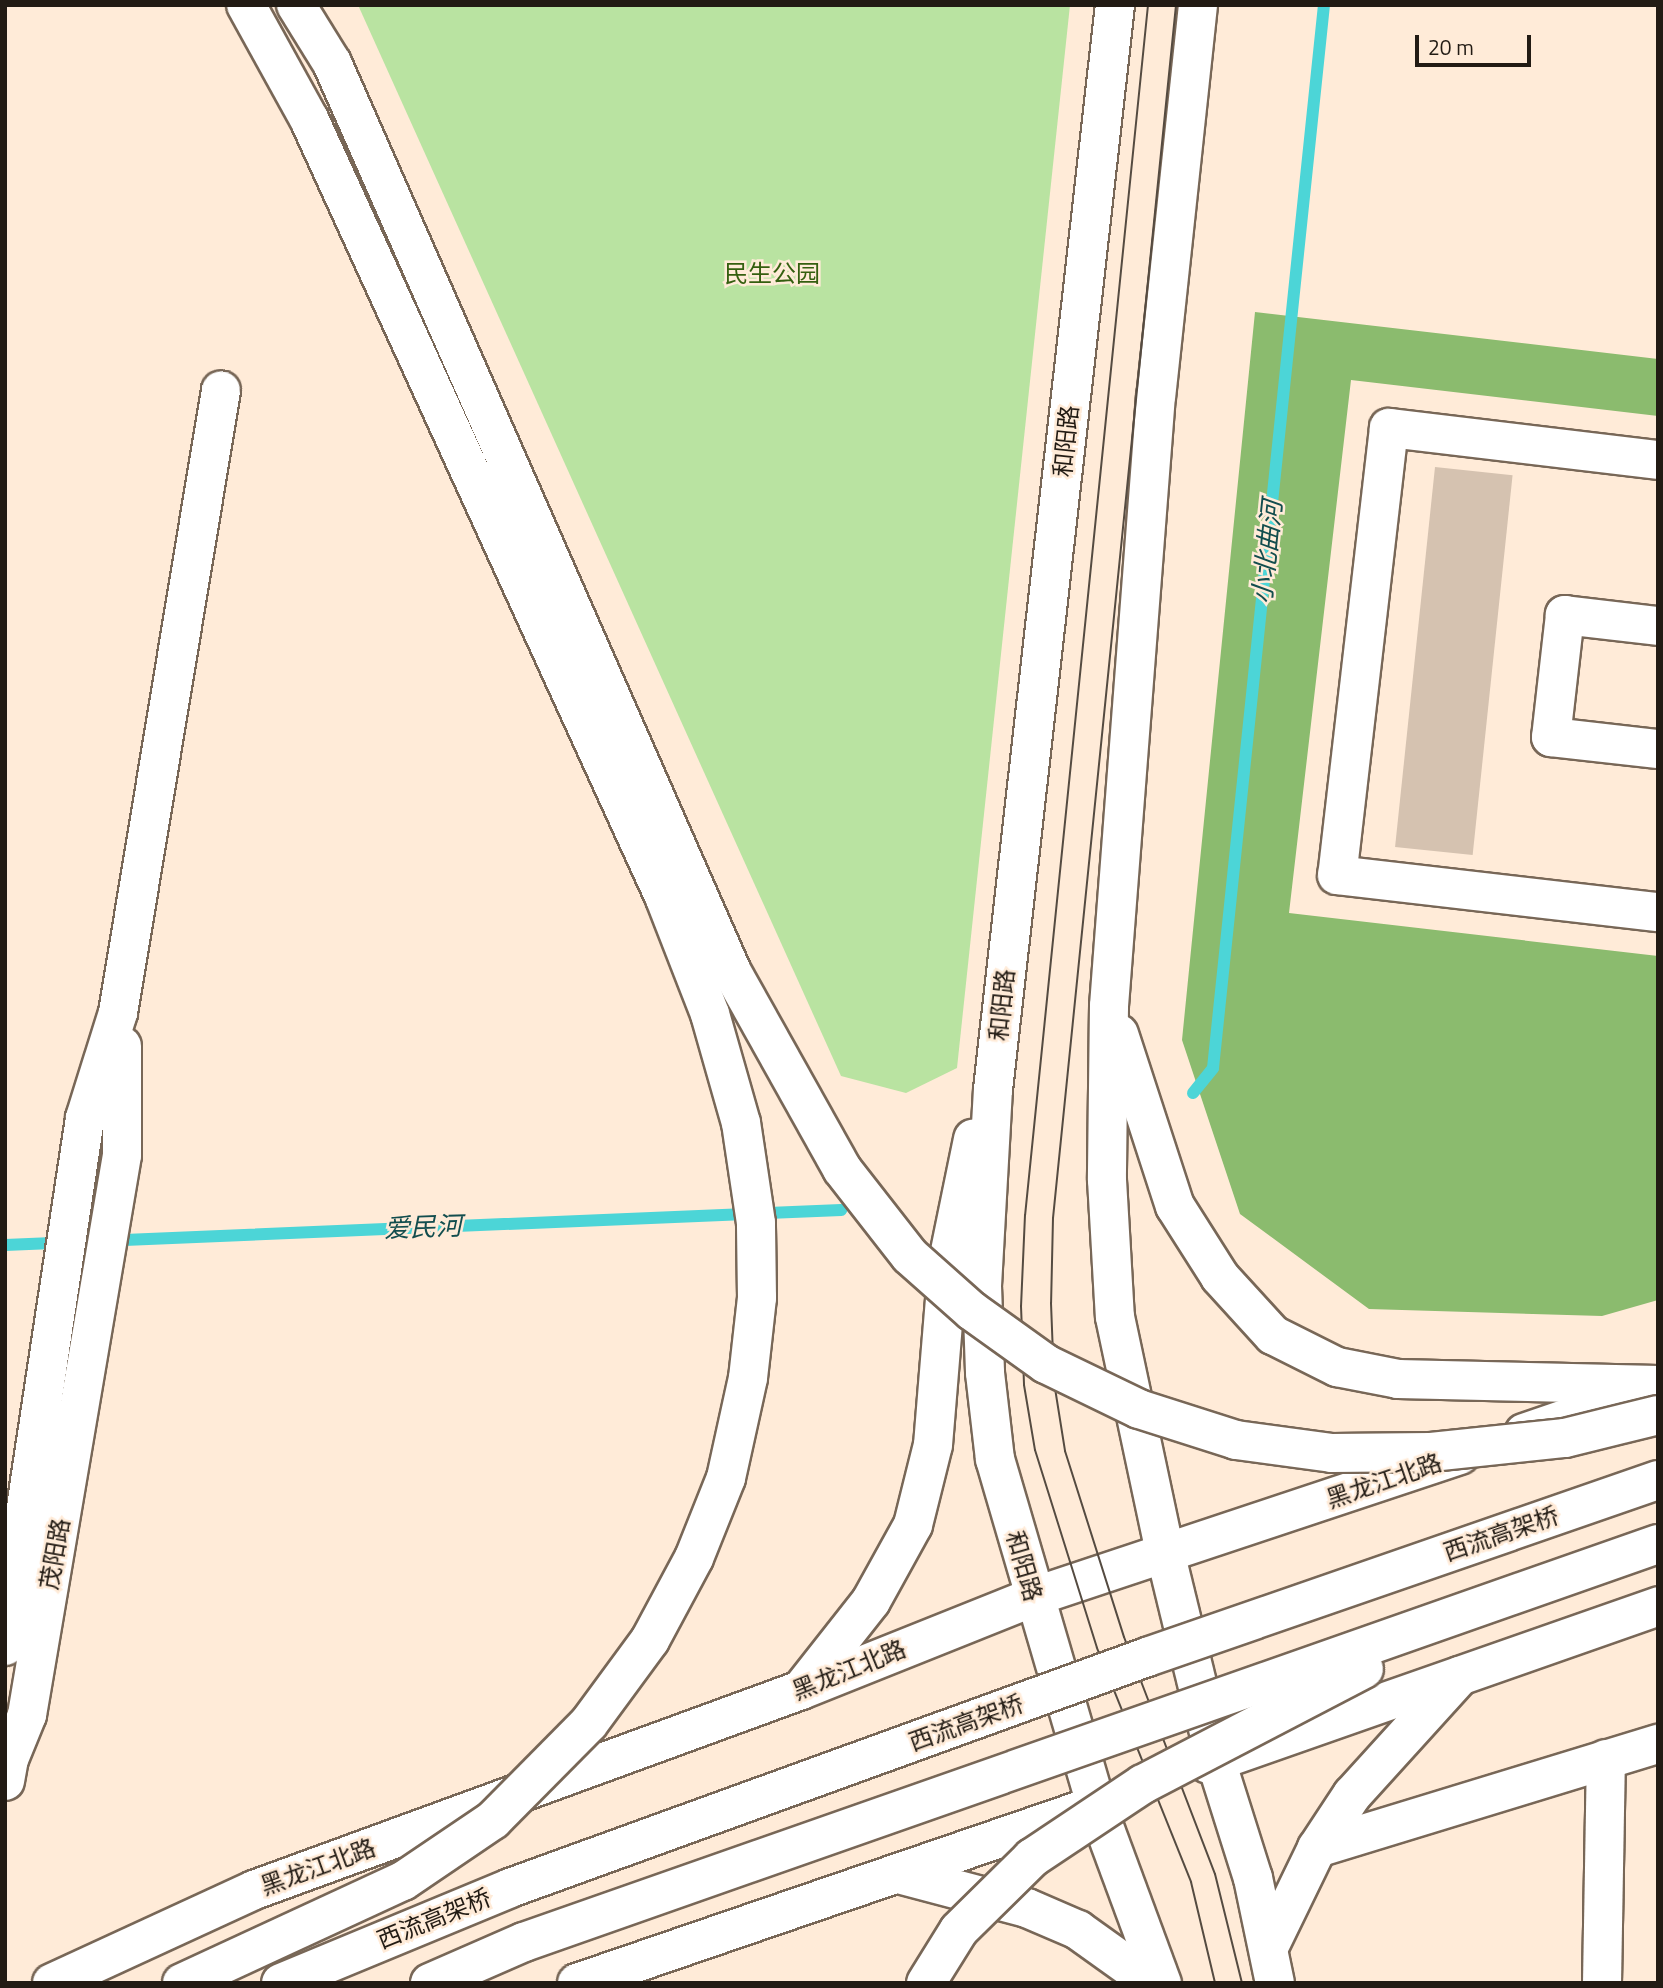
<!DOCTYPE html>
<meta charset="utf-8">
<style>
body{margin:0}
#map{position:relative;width:1663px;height:1988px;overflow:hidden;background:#ffebd8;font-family:"Titillium Web","Noto Sans SC",sans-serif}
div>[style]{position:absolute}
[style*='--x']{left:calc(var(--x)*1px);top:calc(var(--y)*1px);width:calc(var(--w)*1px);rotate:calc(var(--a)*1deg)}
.green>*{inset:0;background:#b9e3a1}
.forest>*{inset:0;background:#8bbb6e}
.stream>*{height:12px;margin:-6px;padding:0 6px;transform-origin:6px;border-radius:6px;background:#4cd5d7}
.building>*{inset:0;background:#d5c2b0;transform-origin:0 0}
.roads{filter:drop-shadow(2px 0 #786757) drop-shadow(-2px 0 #786757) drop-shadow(0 2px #786757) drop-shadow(0 -2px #786757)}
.street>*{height:38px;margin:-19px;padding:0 19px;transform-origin:19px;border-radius:19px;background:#fff}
.secondary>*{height:38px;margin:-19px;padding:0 19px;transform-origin:19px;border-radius:19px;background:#fff}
.primary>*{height:38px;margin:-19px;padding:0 19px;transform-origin:19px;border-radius:19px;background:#fff}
.tram>*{height:2px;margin:-1px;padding:0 1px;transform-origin:1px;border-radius:1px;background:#554b41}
.bridges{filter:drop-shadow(2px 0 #786757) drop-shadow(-2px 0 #786757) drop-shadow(0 2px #786757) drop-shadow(0 -2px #786757)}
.highway-bridge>*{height:38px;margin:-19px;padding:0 19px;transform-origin:19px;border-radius:19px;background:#fff}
span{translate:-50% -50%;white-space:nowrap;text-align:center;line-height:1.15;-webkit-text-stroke:5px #ffebd8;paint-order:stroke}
.park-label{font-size:24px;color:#345f0f}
.street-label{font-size:24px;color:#221b14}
.water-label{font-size:26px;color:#124d4e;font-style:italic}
.frame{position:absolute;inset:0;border:7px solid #221b14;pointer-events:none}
.scale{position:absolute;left:1415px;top:35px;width:116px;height:32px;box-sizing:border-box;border:4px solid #221b14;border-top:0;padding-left:9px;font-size:21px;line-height:24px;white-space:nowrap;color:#221b14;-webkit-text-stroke:5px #ffebd8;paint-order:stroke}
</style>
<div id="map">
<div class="green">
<div style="clip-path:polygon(358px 5px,1070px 5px,957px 1068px,906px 1093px,841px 1076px)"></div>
</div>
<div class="forest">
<div style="clip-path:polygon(1255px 312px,1658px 359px,1658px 416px,1351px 380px,1289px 913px,1658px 956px,1658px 1300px,1602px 1316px,1369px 1309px,1240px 1214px,1182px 1040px)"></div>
</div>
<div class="stream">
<div style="--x:1193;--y:1093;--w:32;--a:-51"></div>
<div style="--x:1213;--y:1068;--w:1069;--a:-84.04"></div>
<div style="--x:5;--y:1245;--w:837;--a:-2.4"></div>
</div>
<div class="building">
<div style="left:1435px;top:467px;width:78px;height:382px;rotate:6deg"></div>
</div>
<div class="roads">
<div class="street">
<div style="--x:1658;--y:460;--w:271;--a:-173.2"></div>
<div style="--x:1389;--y:428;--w:450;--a:96.6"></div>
<div style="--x:1337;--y:875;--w:323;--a:6.6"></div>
<div style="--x:1658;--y:626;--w:94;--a:-173.3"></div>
<div style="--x:1565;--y:615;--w:123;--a:96.5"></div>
<div style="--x:1551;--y:737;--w:108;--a:6.4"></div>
<div style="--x:5;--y:1646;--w:534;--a:-81.38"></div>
<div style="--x:85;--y:1118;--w:110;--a:-72.6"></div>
<div style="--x:118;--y:1013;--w:631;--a:-80.61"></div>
<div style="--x:5;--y:1781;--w:22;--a:-80"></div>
<div style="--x:9;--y:1759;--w:48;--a:-67.8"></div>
<div style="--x:27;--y:1715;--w:568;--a:-80.37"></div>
<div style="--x:122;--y:1155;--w:109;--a:-90"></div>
<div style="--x:1317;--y:1848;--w:357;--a:-17"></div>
<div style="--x:1602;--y:1983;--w:224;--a:-89"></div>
</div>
<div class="secondary">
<div style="--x:1115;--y:5;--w:1091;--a:96.42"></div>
<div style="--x:993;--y:1089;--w:197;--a:93.2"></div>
<div style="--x:982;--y:1286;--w:87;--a:88"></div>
<div style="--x:985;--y:1373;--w:87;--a:83.4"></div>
<div style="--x:995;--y:1459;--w:360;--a:73.7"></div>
<div style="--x:1096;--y:1805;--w:190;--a:69.7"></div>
<div style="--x:1198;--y:5;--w:392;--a:96.1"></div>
<div style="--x:1156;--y:395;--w:613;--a:94.4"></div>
<div style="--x:1109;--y:1006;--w:174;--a:90.7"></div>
<div style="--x:1107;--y:1180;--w:137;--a:86.7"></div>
<div style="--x:1115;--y:1317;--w:244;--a:78"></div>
<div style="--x:1166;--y:1556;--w:211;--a:76.3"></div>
<div style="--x:1216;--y:1761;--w:123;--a:72.5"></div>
<div style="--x:1253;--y:1878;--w:107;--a:78.2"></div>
<div style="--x:1119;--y:1034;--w:181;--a:72"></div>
<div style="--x:1175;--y:1206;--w:84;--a:57.6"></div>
<div style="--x:1220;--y:1277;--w:79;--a:47.6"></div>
<div style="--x:1273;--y:1335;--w:72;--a:26.6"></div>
<div style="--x:1337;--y:1367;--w:62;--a:11.1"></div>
<div style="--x:1398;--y:1379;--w:260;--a:1.3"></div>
<div style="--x:801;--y:1690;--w:113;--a:-51.8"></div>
<div style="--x:871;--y:1601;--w:87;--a:-61.1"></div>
<div style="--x:913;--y:1525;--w:82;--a:-76"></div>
<div style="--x:933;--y:1445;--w:185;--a:-85.3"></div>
<div style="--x:948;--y:1261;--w:125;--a:-78.4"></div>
<div style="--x:898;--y:1874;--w:133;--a:14.8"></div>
<div style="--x:1027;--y:1908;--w:56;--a:23.3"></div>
<div style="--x:1078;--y:1930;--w:91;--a:35.6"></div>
<div style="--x:1269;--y:1947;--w:110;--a:-64.1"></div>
<div style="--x:1317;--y:1848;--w:64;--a:-56.6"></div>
<div style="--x:1352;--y:1795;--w:161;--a:-47.8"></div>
</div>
<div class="primary">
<div style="--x:1524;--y:1433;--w:142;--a:-18.9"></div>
<div style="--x:1208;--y:1764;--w:477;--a:-19.3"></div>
<div style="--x:52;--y:1983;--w:222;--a:-24.7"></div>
<div style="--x:254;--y:1890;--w:582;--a:-20.08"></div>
<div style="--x:801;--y:1690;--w:250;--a:-21.8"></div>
<div style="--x:1033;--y:1597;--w:450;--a:-18.4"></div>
<div style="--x:577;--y:1983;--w:558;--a:-18.92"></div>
</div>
</div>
<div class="tram">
<div style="--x:1148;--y:5;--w:1216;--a:95.8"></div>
<div style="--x:1025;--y:1215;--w:91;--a:92.5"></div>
<div style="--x:1021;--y:1306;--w:79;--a:87.8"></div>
<div style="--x:1024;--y:1385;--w:66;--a:80.4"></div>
<div style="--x:1035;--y:1450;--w:207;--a:72.6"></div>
<div style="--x:1097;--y:1648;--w:252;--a:68.1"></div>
<div style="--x:1191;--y:1882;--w:104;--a:76.6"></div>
<div style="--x:1176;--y:5;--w:1219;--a:95.79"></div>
<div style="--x:1053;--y:1218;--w:85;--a:91.3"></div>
<div style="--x:1051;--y:1303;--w:79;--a:87.8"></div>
<div style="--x:1054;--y:1382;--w:70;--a:80.9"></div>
<div style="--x:1065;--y:1451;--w:195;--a:72.4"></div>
<div style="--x:1124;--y:1637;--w:254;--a:69"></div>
<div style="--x:1215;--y:1874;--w:112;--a:76.1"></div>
</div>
<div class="bridges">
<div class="highway-bridge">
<div style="--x:296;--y:5;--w:68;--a:58.2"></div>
<div style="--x:332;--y:63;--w:993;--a:66.25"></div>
<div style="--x:732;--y:972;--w:226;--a:60.8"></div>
<div style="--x:842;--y:1169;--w:110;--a:52"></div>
<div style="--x:910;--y:1256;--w:83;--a:41.6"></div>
<div style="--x:972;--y:1311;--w:91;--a:35.6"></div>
<div style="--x:1046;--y:1364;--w:103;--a:25.8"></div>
<div style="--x:1139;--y:1409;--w:102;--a:17.7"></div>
<div style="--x:1236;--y:1440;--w:97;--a:7.7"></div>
<div style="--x:1332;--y:1453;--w:99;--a:-0.6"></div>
<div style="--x:1431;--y:1452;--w:135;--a:-6"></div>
<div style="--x:1565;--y:1438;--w:96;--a:-13.9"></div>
<div style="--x:182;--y:1983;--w:243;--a:-24.8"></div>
<div style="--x:403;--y:1881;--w:109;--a:-34.1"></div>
<div style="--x:493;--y:1820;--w:136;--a:-45.3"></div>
<div style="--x:589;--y:1723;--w:103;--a:-53.7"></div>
<div style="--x:650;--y:1640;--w:93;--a:-61.8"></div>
<div style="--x:694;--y:1558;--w:86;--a:-68.2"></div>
<div style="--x:726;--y:1478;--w:102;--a:-77.6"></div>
<div style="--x:748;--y:1378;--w:81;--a:-83.6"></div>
<div style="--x:757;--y:1298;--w:75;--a:-90.8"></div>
<div style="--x:756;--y:1223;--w:101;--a:-98.5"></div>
<div style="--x:741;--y:1123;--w:113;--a:-105.9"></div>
<div style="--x:710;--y:1014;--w:127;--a:-111.3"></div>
<div style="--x:664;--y:896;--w:854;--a:-114.55"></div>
<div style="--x:309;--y:119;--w:130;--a:-118.9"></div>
<div style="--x:281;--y:1983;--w:248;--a:-22.5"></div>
<div style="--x:510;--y:1888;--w:678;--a:-19.93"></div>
<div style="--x:1147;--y:1657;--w:541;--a:-19.11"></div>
<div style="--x:430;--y:1983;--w:103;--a:-23.6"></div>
<div style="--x:524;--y:1942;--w:1202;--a:-19.34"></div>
<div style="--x:926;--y:1983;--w:62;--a:-58.1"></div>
<div style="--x:959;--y:1930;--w:103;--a:-44.6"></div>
<div style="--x:1032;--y:1858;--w:133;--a:-33.7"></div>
<div style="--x:1143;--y:1784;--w:249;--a:-27.5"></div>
</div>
</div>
<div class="park-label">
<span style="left:772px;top:274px">民生公园</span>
</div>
<div class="street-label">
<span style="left:1066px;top:441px;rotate:-84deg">和阳路</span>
<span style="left:1002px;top:1005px;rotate:-84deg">和阳路</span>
<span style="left:1384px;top:1481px;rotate:-19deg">黑龙江北路</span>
<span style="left:1501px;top:1534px;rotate:-19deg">西流高架桥</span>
<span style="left:55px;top:1554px;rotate:-80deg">茂阳路</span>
<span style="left:1024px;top:1566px;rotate:74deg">和阳路</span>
<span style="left:849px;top:1670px;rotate:-22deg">黑龙江北路</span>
<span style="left:966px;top:1723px;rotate:-20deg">西流高架桥</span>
<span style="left:318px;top:1867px;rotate:-20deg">黑龙江北路</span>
<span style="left:434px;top:1919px;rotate:-22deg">西流高架桥</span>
</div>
<div class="water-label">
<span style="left:1267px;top:552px;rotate:-84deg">小北曲河</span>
<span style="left:423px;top:1227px;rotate:-2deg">爱民河</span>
</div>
<div class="frame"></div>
<div class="scale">20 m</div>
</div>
